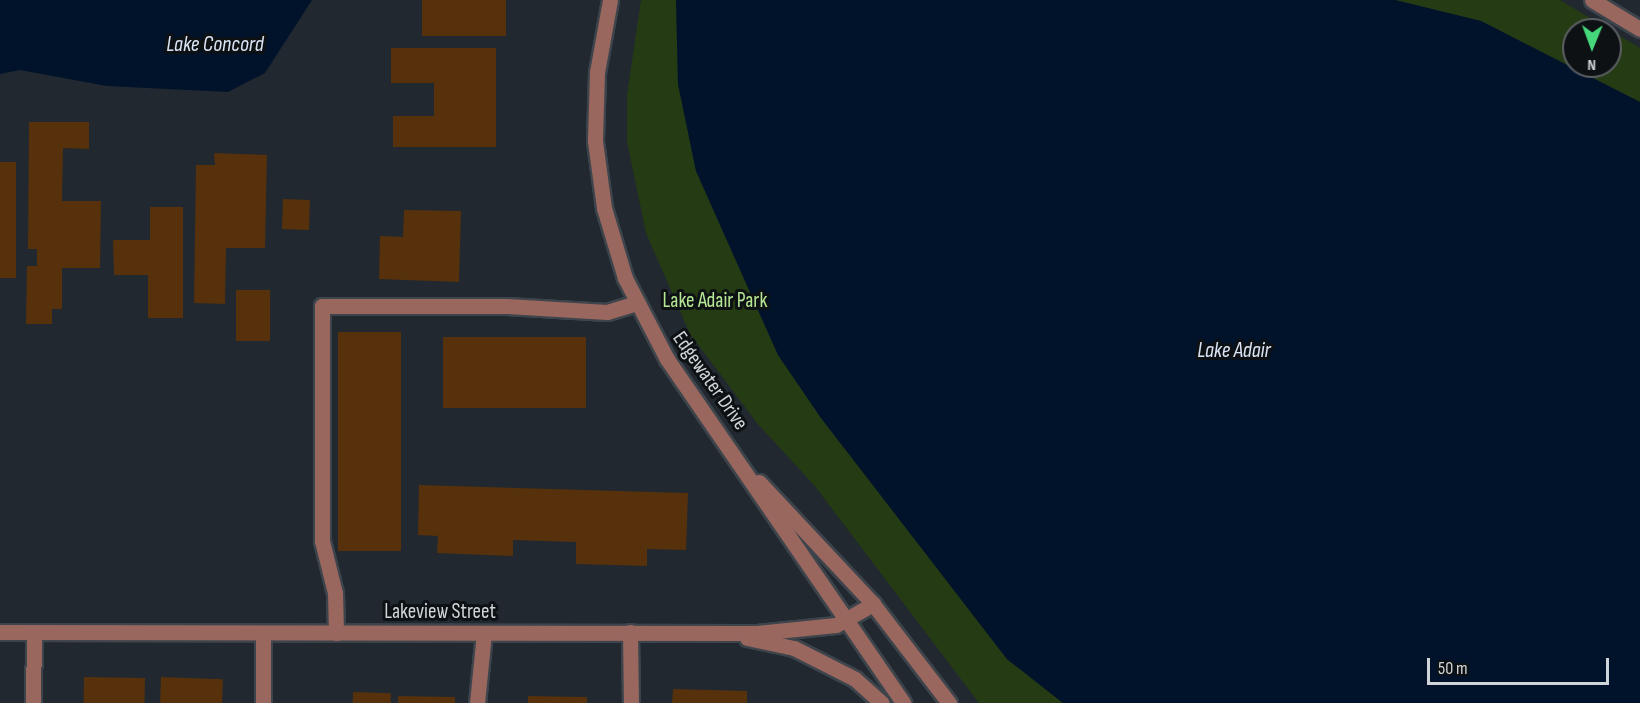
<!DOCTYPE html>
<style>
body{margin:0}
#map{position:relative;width:1640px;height:703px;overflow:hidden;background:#212830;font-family:"Sofia Sans Condensed",sans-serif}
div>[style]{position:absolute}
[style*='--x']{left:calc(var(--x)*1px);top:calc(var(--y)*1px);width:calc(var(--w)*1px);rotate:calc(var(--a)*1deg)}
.green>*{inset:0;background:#253b13}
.water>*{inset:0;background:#01132a}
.building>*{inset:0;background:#56310b;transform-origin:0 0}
.roads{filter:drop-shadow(2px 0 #3d444b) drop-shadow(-2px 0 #3d444b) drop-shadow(0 2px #3d444b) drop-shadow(0 -2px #3d444b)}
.minor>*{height:15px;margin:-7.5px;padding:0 7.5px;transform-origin:7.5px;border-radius:7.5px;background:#9a675f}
span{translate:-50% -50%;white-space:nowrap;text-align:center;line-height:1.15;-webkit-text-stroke:6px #0d1114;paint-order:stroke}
.park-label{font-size:21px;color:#b6e794}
.street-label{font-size:21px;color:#d0d5da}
.water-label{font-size:22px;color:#d9e5f4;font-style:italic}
.north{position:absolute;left:1562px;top:18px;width:60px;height:60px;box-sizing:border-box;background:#0d1114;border:2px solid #5b5f63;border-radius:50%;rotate:181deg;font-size:16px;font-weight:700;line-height:24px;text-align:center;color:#d0d5da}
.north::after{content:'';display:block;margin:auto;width:21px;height:27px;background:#45d77a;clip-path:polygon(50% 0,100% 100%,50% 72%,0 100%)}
.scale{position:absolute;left:1427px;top:658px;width:182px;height:27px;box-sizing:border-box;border:3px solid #d0d5da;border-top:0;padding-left:8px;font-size:18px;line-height:21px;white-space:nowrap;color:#d0d5da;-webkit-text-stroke:4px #0d1114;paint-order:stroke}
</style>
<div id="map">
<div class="green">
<div style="clip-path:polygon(641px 0,676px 0,678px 84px,696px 171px,778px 355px,821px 418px,1007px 659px,1063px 703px,979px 703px,814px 485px,757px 423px,690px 334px,646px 233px,627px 142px,627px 95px)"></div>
<div style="clip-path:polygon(1395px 0,1560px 0,1610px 30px,1574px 30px,1574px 66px,1610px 66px,1610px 30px,1640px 48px,1640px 102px,1481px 21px)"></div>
</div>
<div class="water">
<div style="clip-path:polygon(0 0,312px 0,265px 73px,228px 92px,107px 86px,20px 70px,0 74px)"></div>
<div style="clip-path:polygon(676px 0,1395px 0,1481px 21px,1640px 102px,1640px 703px,1063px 703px,1007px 659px,821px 418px,778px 355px,696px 171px,678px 84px)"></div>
</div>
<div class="building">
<div style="left:422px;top:0;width:84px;height:36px"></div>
<div style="clip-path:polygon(391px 48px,496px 48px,496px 147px,393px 147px,393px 116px,434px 116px,434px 83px,391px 83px)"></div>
<div style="clip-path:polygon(29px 122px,89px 122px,89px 149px,63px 148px,62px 201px,101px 201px,100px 268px,62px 268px,62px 309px,52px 309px,52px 324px,26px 324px,27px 266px,37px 266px,37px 249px,28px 249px)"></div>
<div style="clip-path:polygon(214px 153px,267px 155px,265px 248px,226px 248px,225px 304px,194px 303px,196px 165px,215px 165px)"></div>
<div style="left:0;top:162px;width:16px;height:116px"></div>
<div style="left:283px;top:199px;width:27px;height:30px;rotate:2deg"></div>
<div style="clip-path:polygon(150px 207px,183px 207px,183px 318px,148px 318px,148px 275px,114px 275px,113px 240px,150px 240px)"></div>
<div style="clip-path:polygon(404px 210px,461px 211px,459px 282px,379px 279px,380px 236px,403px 237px)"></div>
<div style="left:236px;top:290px;width:34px;height:51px"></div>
<div style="left:338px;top:332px;width:63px;height:219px"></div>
<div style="left:443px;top:337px;width:143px;height:71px"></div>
<div style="clip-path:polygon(419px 485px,688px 493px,686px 550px,647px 549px,647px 566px,576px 564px,576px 542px,513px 540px,513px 556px,437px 553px,438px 536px,418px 535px)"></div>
<div style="left:84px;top:677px;width:61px;height:26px;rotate:1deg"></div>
<div style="left:161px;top:677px;width:62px;height:26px;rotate:2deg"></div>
<div style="clip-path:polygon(673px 689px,747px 691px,747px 703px,672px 703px)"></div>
<div style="left:353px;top:692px;width:38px;height:11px;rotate:2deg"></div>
<div style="clip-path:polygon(398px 696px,455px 697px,455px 703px,398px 703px)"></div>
<div style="clip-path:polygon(528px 696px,587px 697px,587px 703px,528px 703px)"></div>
</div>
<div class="roads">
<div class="minor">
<div style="--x:610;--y:0;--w:73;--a:100.2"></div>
<div style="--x:597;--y:72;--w:69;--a:91.7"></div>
<div style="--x:595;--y:141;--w:68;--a:82.3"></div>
<div style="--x:604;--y:208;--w:73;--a:73.3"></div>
<div style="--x:625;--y:278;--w:91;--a:62.6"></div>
<div style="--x:667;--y:359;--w:417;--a:55.5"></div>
<div style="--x:1592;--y:0;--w:56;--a:31.1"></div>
<div style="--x:759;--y:482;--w:167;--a:46.9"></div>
<div style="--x:873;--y:604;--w:125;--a:52.5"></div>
<div style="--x:0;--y:632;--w:757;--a:0.08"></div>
<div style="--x:757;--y:633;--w:79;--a:-5.8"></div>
<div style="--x:836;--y:625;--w:43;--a:-29.6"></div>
<div style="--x:630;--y:632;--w:71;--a:89.2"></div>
<div style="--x:336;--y:633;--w:40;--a:-91.4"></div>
<div style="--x:335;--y:593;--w:54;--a:-104"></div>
<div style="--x:322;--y:541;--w:235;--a:-90"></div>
<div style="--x:322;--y:306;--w:185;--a:0"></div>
<div style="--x:507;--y:306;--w:100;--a:3.4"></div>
<div style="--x:607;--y:312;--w:30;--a:-17"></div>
<div style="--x:747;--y:638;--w:48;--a:12"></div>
<div style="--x:794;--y:648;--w:68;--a:26.9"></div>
<div style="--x:855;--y:679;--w:36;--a:42"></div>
<div style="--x:33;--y:703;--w:71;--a:-89.2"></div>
<div style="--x:263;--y:703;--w:70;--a:-90"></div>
<div style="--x:477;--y:703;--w:70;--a:-84.3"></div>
</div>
</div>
<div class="park-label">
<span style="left:715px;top:301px">Lake Adair Park</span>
</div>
<div class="street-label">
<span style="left:710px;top:381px;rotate:55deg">Edgewater Drive</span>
<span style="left:440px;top:612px">Lakeview Street</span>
</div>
<div class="water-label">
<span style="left:215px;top:45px">Lake Concord</span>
<span style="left:1234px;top:351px">Lake Adair</span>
</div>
<div class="north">N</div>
<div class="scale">50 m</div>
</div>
